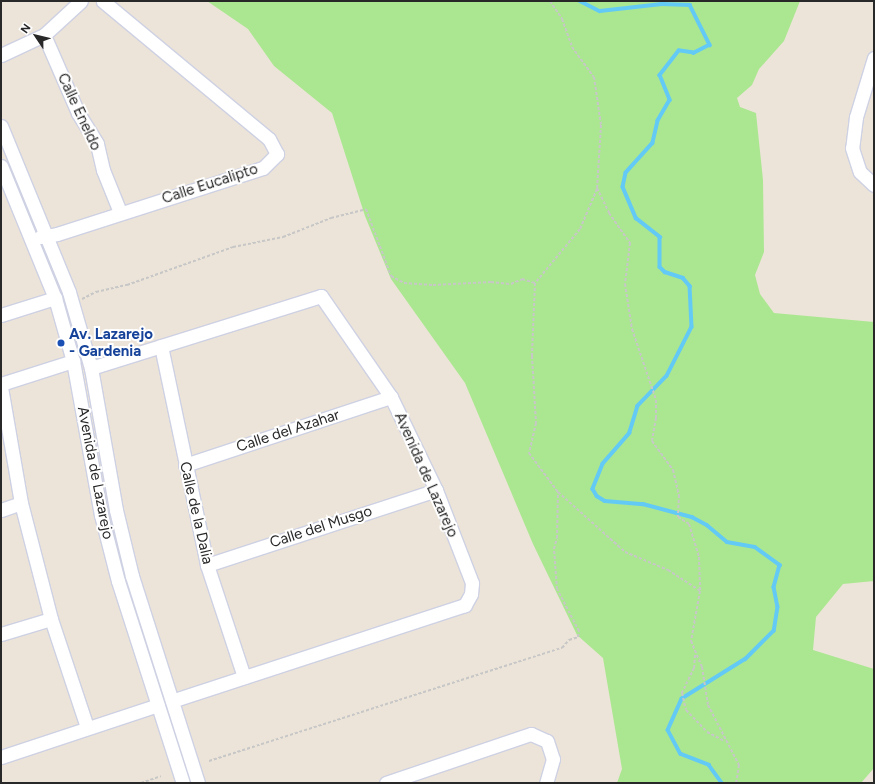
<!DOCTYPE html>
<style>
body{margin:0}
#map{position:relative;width:875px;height:784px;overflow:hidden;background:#ece4d8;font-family:Figtree,sans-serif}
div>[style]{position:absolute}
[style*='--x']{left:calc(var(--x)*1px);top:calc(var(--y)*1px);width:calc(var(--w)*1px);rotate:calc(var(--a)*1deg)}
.green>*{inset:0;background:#abe791}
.stream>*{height:3.5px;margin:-1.75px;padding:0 1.75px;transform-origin:1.75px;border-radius:1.75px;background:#63caf6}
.path>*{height:2px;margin-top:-1px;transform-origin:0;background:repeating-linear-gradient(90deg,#c7c7c7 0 3px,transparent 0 5px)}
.roads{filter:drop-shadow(1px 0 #ced1e3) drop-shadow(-1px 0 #ced1e3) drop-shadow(0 1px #ced1e3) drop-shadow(0 -1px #ced1e3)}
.minor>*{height:13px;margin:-6.5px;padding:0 6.5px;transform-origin:6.5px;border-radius:6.5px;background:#fff}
.dots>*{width:11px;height:11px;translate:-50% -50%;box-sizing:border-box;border:2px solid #fff;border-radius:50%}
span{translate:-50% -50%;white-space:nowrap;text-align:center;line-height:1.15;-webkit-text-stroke:4px #fff;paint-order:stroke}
.street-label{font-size:15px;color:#282828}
.transit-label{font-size:15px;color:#164399;font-weight:700}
.left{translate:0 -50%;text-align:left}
.frame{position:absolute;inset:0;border:2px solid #282828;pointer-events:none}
.north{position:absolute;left:16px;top:16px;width:40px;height:40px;-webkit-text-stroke:3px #fff;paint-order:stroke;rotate:305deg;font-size:11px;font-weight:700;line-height:16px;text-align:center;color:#282828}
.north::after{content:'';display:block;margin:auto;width:14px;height:18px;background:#282828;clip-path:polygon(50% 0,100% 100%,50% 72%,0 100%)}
</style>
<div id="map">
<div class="green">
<div style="clip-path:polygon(207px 1px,800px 1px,784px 41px,759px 69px,752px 85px,737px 98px,740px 107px,756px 113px,763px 180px,764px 252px,755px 275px,760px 294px,774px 313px,874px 322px,874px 581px,843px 584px,816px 617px,813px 650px,874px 669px,874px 768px,861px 783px,617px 783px,622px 769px,603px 658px,577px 635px,533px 544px,465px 383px,391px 279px,365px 216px,332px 113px,274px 66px,248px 29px)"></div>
</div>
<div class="stream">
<div style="--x:580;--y:1;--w:22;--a:27"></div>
<div style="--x:600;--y:11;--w:62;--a:-6.4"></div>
<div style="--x:662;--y:4;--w:28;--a:2"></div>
<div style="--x:690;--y:5;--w:45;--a:63.4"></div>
<div style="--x:710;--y:45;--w:18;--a:153"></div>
<div style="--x:694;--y:53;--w:15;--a:-172"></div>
<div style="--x:679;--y:51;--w:31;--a:128"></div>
<div style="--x:660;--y:75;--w:27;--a:68"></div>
<div style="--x:670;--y:100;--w:24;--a:120"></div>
<div style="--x:658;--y:121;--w:23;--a:103"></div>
<div style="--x:653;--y:143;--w:40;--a:132"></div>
<div style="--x:626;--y:173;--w:14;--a:102"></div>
<div style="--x:623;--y:187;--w:34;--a:67"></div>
<div style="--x:636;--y:218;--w:31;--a:38"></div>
<div style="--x:660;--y:237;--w:30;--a:90"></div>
<div style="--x:660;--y:267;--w:7;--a:45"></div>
<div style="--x:665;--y:272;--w:19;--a:18"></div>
<div style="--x:683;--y:278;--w:11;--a:49"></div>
<div style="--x:690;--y:286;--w:41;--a:87.2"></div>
<div style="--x:692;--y:327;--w:55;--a:117"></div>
<div style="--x:667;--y:376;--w:42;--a:134"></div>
<div style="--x:638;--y:406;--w:28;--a:107"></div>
<div style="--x:630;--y:433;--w:41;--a:131.1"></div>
<div style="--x:603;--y:464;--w:27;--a:112"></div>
<div style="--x:593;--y:489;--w:8;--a:60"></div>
<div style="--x:597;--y:496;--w:9;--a:32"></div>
<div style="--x:605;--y:501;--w:38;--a:5"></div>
<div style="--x:643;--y:504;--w:51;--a:14.9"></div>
<div style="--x:692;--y:517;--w:17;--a:28"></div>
<div style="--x:707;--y:525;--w:26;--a:40"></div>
<div style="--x:727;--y:542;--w:28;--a:10"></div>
<div style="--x:755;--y:547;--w:31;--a:36"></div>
<div style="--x:780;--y:565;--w:23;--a:105"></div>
<div style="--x:774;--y:587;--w:20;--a:79"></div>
<div style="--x:778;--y:607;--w:24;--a:99"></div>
<div style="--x:774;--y:631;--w:40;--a:135"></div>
<div style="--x:746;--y:659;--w:75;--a:148"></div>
<div style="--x:682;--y:699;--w:34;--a:114"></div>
<div style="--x:668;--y:730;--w:27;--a:62"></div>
<div style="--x:681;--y:754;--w:30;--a:21"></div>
<div style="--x:709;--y:765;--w:22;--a:54"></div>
</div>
<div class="path">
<div style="--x:550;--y:1;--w:22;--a:56"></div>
<div style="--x:562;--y:19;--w:30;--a:70"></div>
<div style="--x:572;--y:47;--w:37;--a:54"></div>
<div style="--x:594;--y:77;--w:49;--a:81.7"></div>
<div style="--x:601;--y:125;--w:63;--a:93.6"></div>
<div style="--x:597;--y:188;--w:28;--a:64"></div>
<div style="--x:609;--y:213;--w:37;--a:55"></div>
<div style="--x:630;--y:243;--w:41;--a:97"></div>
<div style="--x:625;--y:284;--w:46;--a:81.2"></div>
<div style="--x:632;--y:329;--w:75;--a:71.3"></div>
<div style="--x:656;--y:400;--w:18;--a:90"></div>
<div style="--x:656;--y:418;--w:23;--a:100"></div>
<div style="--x:652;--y:441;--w:36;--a:54"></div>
<div style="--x:673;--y:470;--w:26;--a:77"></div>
<div style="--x:679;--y:495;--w:22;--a:93"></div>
<div style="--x:678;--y:517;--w:13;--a:32"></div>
<div style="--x:689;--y:524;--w:34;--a:73"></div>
<div style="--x:699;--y:557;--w:34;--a:88"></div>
<div style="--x:700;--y:591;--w:51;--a:100.2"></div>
<div style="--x:691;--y:641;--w:28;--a:67"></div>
<div style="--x:702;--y:667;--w:38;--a:81"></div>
<div style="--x:708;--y:705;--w:68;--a:62.7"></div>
<div style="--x:739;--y:765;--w:18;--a:99"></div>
<div style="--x:597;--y:189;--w:43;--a:113"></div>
<div style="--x:580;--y:229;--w:70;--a:129.8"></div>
<div style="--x:535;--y:283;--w:73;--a:92.4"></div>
<div style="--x:532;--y:356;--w:67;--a:86.6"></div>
<div style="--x:536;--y:423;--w:31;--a:103"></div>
<div style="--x:529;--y:453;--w:49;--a:53.4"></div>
<div style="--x:558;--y:492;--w:90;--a:41.8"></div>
<div style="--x:625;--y:552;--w:47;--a:22.7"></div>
<div style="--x:668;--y:570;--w:38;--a:33"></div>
<div style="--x:82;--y:299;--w:16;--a:-27"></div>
<div style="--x:96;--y:292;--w:32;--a:-13"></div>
<div style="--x:127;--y:285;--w:113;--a:-19.7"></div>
<div style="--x:233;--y:247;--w:51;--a:-11.3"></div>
<div style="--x:283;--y:237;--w:52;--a:-21.6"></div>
<div style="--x:331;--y:218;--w:36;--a:-14"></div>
<div style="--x:366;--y:209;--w:72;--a:69.5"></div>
<div style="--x:391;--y:276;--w:15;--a:28"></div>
<div style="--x:404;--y:283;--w:29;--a:4"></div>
<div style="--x:433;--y:285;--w:58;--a:-3"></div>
<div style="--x:491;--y:282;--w:20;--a:6"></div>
<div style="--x:511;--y:284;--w:12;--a:-24"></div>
<div style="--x:522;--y:279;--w:14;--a:17"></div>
<div style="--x:695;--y:655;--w:13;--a:94"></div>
<div style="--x:694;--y:668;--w:28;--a:116"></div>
<div style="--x:682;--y:693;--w:17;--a:77"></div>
<div style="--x:686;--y:710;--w:30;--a:46"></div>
<div style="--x:707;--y:732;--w:20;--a:27"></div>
<div style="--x:209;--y:761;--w:371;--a:-17.8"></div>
<div style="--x:562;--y:648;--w:11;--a:-49"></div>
<div style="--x:569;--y:640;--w:9;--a:-18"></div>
<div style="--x:578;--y:637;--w:6;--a:-81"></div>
<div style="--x:579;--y:631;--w:47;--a:-117.6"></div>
<div style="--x:557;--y:589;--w:40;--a:-94.3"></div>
<div style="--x:554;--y:549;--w:11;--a:-75"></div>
<div style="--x:557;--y:538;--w:46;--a:-88.8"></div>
<div style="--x:141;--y:783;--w:21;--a:-19"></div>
</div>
<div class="roads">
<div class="minor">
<div style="--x:44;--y:35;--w:85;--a:66.4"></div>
<div style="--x:78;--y:113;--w:36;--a:58"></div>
<div style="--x:97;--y:144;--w:27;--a:77"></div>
<div style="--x:103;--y:170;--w:45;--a:68"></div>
<div style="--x:1;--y:55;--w:47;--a:-24.9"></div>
<div style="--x:44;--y:35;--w:50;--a:-42.6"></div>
<div style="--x:874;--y:58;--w:62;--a:107"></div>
<div style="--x:856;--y:117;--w:31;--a:97"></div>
<div style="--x:852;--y:148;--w:25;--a:72"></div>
<div style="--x:860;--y:172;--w:19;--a:43"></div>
<div style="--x:1;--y:126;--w:179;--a:67.7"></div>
<div style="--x:69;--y:292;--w:79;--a:73.9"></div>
<div style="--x:91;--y:368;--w:144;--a:80"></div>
<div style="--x:116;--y:510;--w:68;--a:76.4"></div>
<div style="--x:132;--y:576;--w:217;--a:72.3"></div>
<div style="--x:1;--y:166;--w:143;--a:67.8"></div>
<div style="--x:55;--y:298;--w:66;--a:74.1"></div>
<div style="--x:73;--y:361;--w:157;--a:79.7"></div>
<div style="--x:101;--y:515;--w:68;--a:75.6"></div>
<div style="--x:118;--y:581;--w:212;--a:72.2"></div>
<div style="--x:40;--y:237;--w:17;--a:-10"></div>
<div style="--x:57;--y:234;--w:216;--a:-17.8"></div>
<div style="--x:263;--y:168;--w:20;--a:-45"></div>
<div style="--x:277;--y:154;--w:17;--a:-118"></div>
<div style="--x:269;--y:139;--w:216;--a:-140.3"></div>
<div style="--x:1;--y:315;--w:57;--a:-17.5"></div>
<div style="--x:161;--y:346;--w:224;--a:78.1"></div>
<div style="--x:207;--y:565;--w:118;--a:71.7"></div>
<div style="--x:91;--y:368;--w:241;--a:-17.4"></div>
<div style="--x:321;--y:296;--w:123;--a:55.3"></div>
<div style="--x:391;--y:397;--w:103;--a:64.2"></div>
<div style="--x:436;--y:490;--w:100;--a:68.8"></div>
<div style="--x:472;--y:583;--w:11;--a:95"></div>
<div style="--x:471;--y:594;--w:13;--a:119"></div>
<div style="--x:465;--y:605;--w:308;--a:161.9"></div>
<div style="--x:1;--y:384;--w:76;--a:-17.7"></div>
<div style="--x:1;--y:387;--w:118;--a:80.2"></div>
<div style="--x:21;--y:503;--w:120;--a:75.5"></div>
<div style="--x:51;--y:619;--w:114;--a:71.6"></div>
<div style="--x:185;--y:465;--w:217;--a:-18.3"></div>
<div style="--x:1;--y:510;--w:21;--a:-19"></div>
<div style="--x:207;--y:565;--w:241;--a:-18.1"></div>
<div style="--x:1;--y:634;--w:52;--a:-16.7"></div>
<div style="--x:1;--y:757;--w:165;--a:-18.3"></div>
<div style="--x:386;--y:783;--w:153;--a:-18.7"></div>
<div style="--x:531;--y:734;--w:17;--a:24"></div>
<div style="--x:547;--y:741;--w:19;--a:72"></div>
<div style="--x:553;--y:759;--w:25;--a:106"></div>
</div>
</div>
<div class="dots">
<div style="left:61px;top:343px;background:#1a4fb4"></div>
</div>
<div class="street-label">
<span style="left:79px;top:112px;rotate:65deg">Calle Eneldo</span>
<span style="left:210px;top:184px;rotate:-18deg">Calle Eucalipto</span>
<span style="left:288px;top:431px;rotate:-18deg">Calle del Azahar</span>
<span style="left:95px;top:473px;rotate:79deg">Avenida de Lazarejo</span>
<span style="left:426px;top:475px;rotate:66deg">Avenida de Lazarejo</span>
<span style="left:196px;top:513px;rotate:77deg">Calle de la Dalia</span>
<span style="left:321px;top:527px;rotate:-18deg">Calle del Musgo</span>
</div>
<div class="transit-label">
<span class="left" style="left:69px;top:343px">Av. Lazarejo<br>- Gardenia</span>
</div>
<div class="frame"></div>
<div class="north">N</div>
</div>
